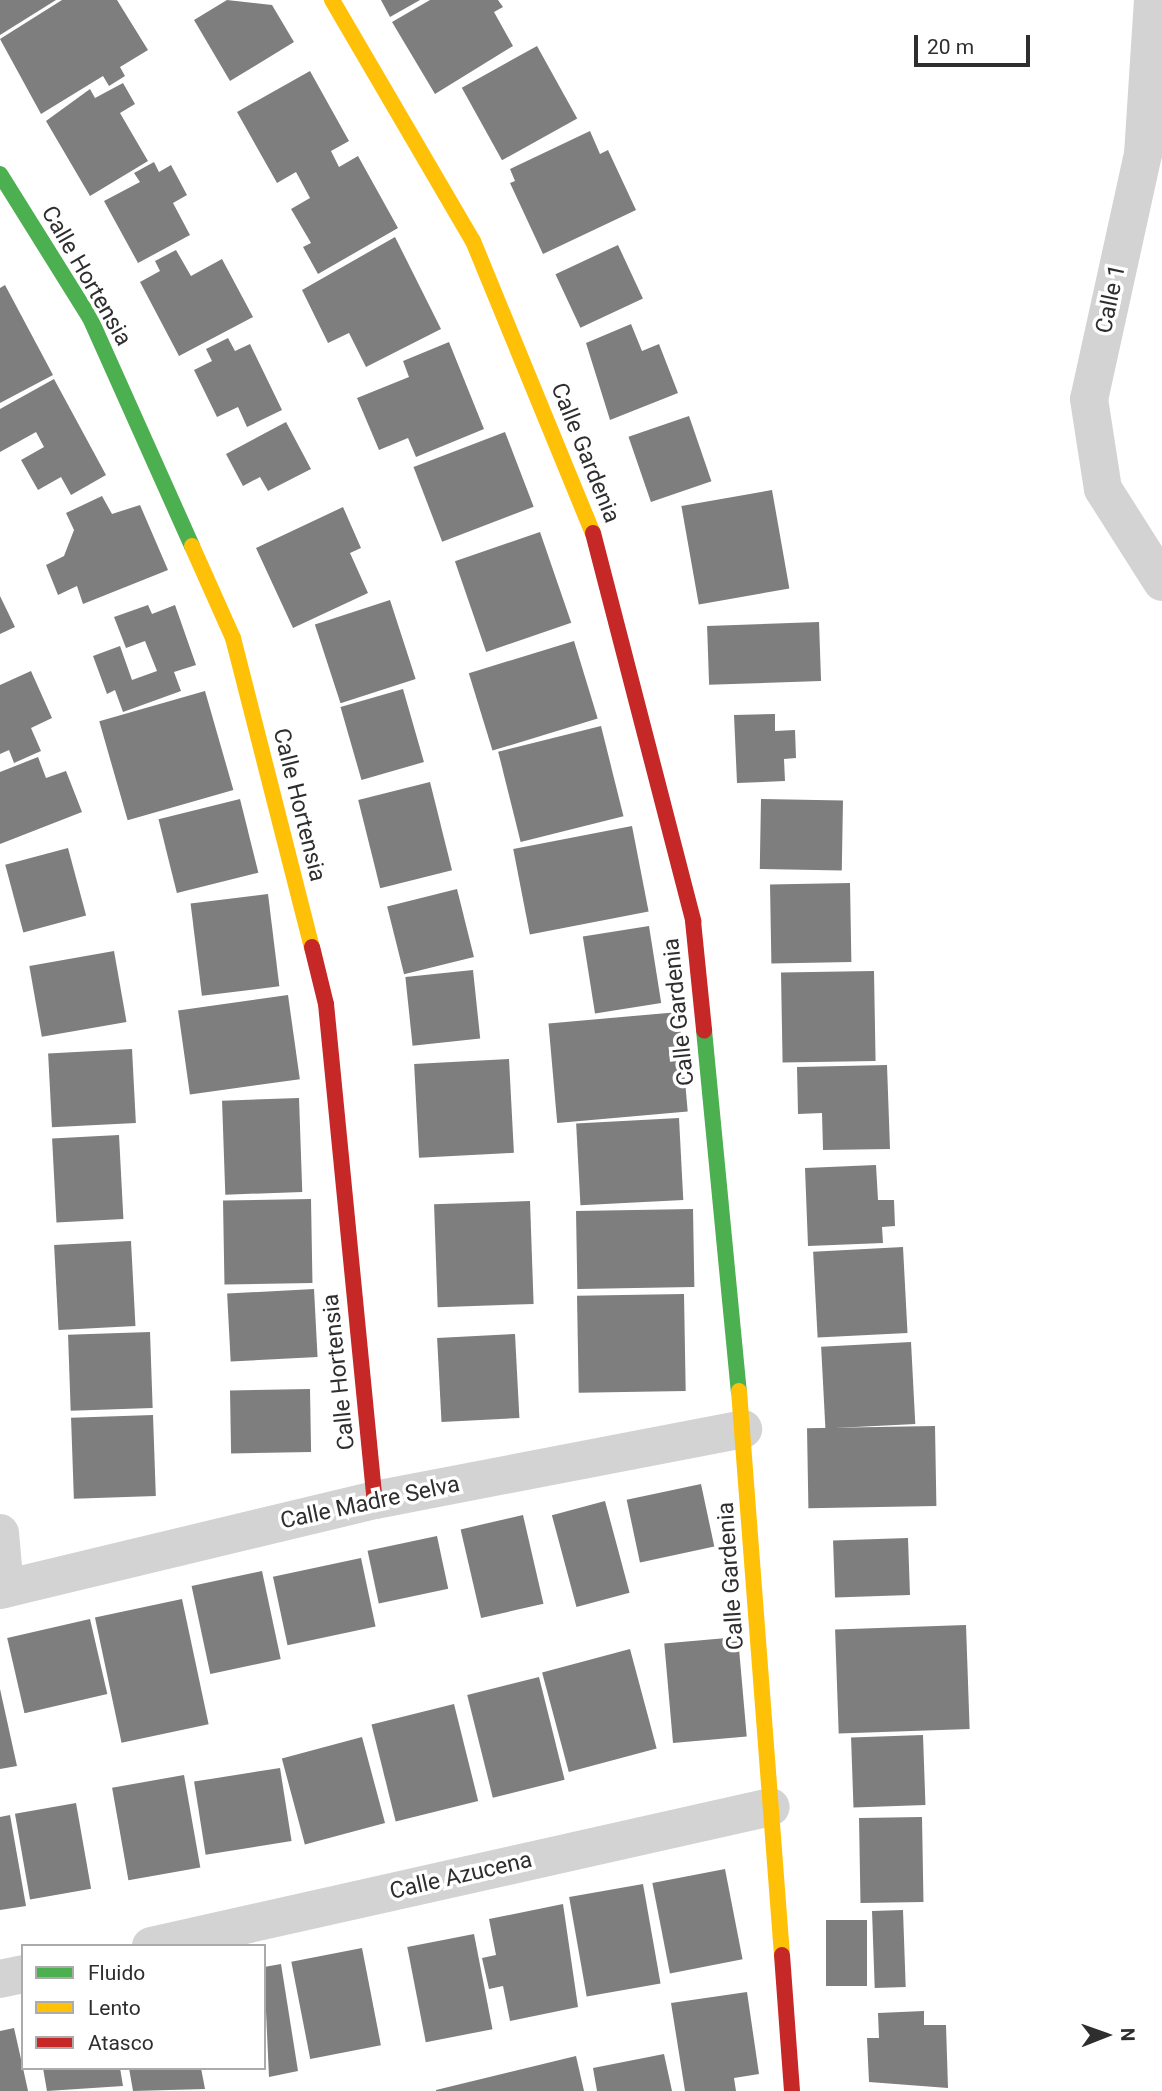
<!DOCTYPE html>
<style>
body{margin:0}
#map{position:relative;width:1162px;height:2091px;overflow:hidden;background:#fff;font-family:Roboto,sans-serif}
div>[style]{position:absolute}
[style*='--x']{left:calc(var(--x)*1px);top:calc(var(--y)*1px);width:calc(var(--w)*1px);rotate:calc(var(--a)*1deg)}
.building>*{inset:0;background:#7e7e7e;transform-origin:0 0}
.street>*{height:38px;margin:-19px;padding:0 19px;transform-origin:19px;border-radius:19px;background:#d3d3d3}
.fast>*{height:16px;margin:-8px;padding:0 8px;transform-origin:8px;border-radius:8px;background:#4caf50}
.slow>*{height:16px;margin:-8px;padding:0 8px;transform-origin:8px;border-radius:8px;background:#ffc107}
.jam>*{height:16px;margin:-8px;padding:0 8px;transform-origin:8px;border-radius:8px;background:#c62828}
span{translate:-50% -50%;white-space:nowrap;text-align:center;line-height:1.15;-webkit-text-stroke:7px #fff;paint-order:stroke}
.street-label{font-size:23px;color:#2e2e2e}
.legend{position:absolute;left:21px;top:1944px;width:245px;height:126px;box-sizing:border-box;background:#fff;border:2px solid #ababab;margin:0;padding:9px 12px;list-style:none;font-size:21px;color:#2e2e2e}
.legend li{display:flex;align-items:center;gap:14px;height:35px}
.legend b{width:35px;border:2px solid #ababab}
.north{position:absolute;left:1071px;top:2000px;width:70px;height:70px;-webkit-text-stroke:5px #fff;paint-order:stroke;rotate:89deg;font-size:19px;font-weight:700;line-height:28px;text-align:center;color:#2e2e2e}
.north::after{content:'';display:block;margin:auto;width:24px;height:32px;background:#2e2e2e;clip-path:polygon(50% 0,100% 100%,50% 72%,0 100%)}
.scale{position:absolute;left:914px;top:35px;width:116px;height:32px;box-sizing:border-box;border:4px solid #2e2e2e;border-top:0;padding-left:9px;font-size:21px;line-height:24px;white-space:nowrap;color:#2e2e2e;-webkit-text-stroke:5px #fff;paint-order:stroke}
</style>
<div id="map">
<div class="building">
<div style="clip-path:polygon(0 0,56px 0,0 35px)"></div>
<div style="clip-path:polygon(62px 0,117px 0,148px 50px,120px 67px,125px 76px,109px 86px,103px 76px,41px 114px,0 39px)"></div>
<div style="clip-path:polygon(227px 0,272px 5px,294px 42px,230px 81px,194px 20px)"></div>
<div style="clip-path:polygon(381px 0,420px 0,390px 17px)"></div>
<div style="clip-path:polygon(430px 0,498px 0,503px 7px,494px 12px,513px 46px,435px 94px,392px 22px)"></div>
<div style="left:537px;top:46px;width:83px;height:86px;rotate:61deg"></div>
<div style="clip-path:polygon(310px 71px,349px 141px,331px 151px,339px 167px,358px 156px,398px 228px,318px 274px,303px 247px,311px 243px,291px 209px,310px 198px,296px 172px,277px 183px,237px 112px)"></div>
<div style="clip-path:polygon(123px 83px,135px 104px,120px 113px,148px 161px,90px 196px,46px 121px,90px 89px,95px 98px)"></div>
<div style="clip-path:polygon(590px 131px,600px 154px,608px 150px,636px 210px,543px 254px,510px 183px,515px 181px,510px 169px)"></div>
<div style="clip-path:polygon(154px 162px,159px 172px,171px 165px,187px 195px,173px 203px,190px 235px,138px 263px,104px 201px,140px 182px,134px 173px)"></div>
<div style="clip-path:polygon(395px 237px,441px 329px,366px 367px,349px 333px,328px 343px,302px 290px)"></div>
<div style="left:618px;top:245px;width:59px;height:69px;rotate:65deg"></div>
<div style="clip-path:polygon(176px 250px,191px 276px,222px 259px,253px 317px,179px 356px,140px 282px,160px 271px,155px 261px)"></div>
<div style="clip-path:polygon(5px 285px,53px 375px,0 403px,0 288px)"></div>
<div style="clip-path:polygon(631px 324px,642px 351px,659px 344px,678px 393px,610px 420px,586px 343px)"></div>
<div style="clip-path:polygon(228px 338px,235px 351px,250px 344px,282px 410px,247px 427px,238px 407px,217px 417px,194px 370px,212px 361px,206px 349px)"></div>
<div style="clip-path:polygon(449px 342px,484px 429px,416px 457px,408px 438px,379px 450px,357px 398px,409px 377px,403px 361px)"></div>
<div style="clip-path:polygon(54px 379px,106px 475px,71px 495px,61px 477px,38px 490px,21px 460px,44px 447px,36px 432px,0 452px,0 409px)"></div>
<div style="left:689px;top:416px;width:69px;height:64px;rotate:71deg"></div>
<div style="clip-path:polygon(286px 422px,311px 469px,268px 491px,260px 477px,243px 486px,226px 454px)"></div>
<div style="left:505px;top:432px;width:80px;height:98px;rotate:69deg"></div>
<div style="left:772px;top:490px;width:100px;height:92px;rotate:80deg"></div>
<div style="clip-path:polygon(102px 496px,112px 514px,140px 505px,168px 570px,83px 604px,77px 586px,58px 595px,46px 565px,64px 556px,74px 530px,66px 513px)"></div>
<div style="clip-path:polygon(343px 507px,361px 548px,350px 553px,368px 593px,293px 628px,256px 548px)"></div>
<div style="left:540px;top:532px;width:96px;height:90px;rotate:71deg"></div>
<div style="clip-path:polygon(0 596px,15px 627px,0 634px)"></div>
<div style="left:390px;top:600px;width:83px;height:79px;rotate:72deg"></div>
<div style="clip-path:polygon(148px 605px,152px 614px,175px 605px,196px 665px,174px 672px,181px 691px,123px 712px,115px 690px,107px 694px,93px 656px,120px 646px,132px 680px,157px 671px,145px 641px,126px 648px,114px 617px)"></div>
<div style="left:819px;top:622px;width:59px;height:112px;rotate:88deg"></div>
<div style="left:574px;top:641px;width:81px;height:110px;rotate:73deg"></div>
<div style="clip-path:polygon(31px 671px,52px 718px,31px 728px,41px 751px,14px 763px,9px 750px,0 754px,0 685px)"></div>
<div style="left:403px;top:689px;width:76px;height:65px;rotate:74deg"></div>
<div style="left:205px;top:691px;width:103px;height:110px;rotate:74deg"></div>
<div style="clip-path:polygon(775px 714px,775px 731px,795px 730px,796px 758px,784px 759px,785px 781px,737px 783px,734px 715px)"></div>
<div style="left:601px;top:726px;width:93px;height:106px;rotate:76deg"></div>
<div style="clip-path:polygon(38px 757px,46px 778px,66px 771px,82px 812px,0 844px,0 772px)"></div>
<div style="left:430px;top:782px;width:91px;height:74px;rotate:76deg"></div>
<div style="left:240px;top:799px;width:76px;height:84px;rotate:76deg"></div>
<div style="left:761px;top:799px;width:82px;height:70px;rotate:1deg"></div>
<div style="left:632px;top:826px;width:87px;height:121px;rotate:79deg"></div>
<div style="left:68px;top:848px;width:70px;height:65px;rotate:75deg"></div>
<div style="left:850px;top:883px;width:79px;height:80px;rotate:89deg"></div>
<div style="left:457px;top:889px;width:70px;height:72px;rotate:76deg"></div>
<div style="left:268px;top:894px;width:93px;height:78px;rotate:83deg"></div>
<div style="left:649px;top:926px;width:78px;height:67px;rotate:81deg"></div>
<div style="left:114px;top:951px;width:72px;height:86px;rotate:80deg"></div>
<div style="left:473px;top:970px;width:69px;height:68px;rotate:84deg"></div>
<div style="left:874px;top:971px;width:90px;height:93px;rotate:89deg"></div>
<div style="left:288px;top:995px;width:85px;height:111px;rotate:82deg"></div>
<div style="left:679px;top:1012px;width:100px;height:131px;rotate:85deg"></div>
<div style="left:132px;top:1049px;width:74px;height:84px;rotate:87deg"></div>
<div style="left:509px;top:1059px;width:94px;height:95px;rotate:87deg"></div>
<div style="clip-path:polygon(887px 1065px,890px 1149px,823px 1150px,822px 1113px,798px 1114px,797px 1067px)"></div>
<div style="left:299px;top:1098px;width:94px;height:77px;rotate:88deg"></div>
<div style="left:679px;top:1118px;width:82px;height:103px;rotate:87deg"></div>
<div style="left:119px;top:1135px;width:84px;height:67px;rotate:87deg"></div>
<div style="clip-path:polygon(876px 1165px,878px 1200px,894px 1200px,895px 1226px,882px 1227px,883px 1243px,808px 1246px,805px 1168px)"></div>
<div style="left:311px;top:1199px;width:84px;height:88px;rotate:89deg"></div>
<div style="left:530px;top:1201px;width:103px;height:96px;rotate:88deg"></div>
<div style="left:693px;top:1209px;width:78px;height:117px;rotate:89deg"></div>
<div style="left:131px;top:1241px;width:85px;height:77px;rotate:87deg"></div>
<div style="left:903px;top:1247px;width:86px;height:90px;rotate:87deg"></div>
<div style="left:314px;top:1289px;width:68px;height:87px;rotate:87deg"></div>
<div style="left:684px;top:1294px;width:97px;height:107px;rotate:89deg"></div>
<div style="left:150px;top:1332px;width:76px;height:82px;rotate:88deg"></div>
<div style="left:515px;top:1334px;width:84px;height:78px;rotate:87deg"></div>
<div style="left:911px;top:1342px;width:82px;height:90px;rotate:87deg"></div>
<div style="left:310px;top:1389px;width:63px;height:80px;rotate:89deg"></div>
<div style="left:153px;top:1415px;width:81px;height:82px;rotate:88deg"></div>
<div style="left:935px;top:1426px;width:80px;height:128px;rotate:89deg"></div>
<div style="left:701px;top:1484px;width:64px;height:76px;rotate:78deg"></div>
<div style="left:605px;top:1501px;width:95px;height:55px;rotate:75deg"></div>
<div style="left:523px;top:1515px;width:91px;height:64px;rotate:77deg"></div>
<div style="left:437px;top:1536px;width:54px;height:71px;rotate:78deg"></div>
<div style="left:908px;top:1538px;width:57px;height:75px;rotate:88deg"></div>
<div style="left:361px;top:1558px;width:70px;height:90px;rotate:78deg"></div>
<div style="left:262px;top:1571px;width:90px;height:72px;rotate:78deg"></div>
<div style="left:182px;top:1599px;width:128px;height:89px;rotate:78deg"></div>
<div style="left:90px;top:1619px;width:77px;height:85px;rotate:77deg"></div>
<div style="left:966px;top:1625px;width:104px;height:131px;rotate:88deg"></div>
<div style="left:738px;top:1637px;width:100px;height:74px;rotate:85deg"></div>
<div style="left:630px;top:1649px;width:103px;height:91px;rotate:75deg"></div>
<div style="left:539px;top:1677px;width:106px;height:74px;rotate:76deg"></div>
<div style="clip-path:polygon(0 1689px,17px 1766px,0 1769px)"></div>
<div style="left:454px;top:1704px;width:100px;height:85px;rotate:76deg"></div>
<div style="left:923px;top:1735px;width:70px;height:72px;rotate:88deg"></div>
<div style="left:362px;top:1737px;width:89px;height:83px;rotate:75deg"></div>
<div style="left:280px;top:1768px;width:74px;height:87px;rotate:81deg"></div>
<div style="left:184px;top:1775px;width:94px;height:73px;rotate:80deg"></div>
<div style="left:76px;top:1803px;width:87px;height:62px;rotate:80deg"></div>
<div style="clip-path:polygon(10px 1815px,26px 1906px,0 1910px,0 1817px)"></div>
<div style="left:922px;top:1817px;width:85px;height:63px;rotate:89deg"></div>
<div style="left:725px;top:1869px;width:92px;height:74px;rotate:79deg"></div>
<div style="left:643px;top:1884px;width:101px;height:75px;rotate:80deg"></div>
<div style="clip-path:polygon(563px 1904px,578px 2007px,510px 2021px,503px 1986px,489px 1989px,482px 1958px,496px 1955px,489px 1919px)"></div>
<div style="left:903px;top:1910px;width:77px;height:31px;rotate:88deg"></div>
<div style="left:826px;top:1920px;width:41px;height:66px"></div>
<div style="left:474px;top:1934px;width:97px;height:68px;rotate:79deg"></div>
<div style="left:362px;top:1948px;width:99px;height:72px;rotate:79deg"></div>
<div style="clip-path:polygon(281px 1964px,298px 2071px,269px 2077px,264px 1967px)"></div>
<div style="clip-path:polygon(747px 1992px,759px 2074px,734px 2078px,736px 2091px,685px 2091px,671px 2003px)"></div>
<div style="clip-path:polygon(924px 2011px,924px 2025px,946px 2025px,948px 2088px,869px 2082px,867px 2038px,879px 2038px,878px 2013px)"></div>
<div style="clip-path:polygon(14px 2028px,23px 2068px,28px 2091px,0 2091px,0 2031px)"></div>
<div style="clip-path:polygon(664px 2054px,672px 2091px,597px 2091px,593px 2068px)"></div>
<div style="clip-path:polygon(576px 2056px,584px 2091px,436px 2091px,436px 2090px)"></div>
<div style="clip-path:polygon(43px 2068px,120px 2068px,123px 2086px,47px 2091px)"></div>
<div style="clip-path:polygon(129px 2068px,201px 2068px,205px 2089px,133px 2091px)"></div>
</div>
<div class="street">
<div style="--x:1153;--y:0;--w:154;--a:93.7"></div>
<div style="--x:1143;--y:154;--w:251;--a:102.4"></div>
<div style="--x:1089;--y:399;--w:91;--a:81.2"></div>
<div style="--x:1103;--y:489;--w:110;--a:57.6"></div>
<div style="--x:0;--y:1533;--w:56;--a:84.9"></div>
<div style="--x:0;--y:1590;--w:386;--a:-13.5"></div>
<div style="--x:375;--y:1500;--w:375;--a:-10.9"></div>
<div style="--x:151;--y:1946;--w:635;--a:-12.64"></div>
<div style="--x:0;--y:1979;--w:24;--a:-12"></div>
</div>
<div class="fast">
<div style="--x:0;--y:174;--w:170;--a:58"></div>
<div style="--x:90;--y:318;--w:250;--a:65.9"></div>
<div style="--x:704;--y:1030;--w:363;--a:84.5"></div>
</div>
<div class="slow">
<div style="--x:332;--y:0;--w:279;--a:59.7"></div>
<div style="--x:473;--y:241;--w:316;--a:67.7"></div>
<div style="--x:192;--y:546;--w:101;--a:66"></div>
<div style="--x:233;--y:638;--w:319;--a:75.7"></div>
<div style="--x:739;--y:1391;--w:566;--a:85.64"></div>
</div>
<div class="jam">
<div style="--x:593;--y:533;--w:401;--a:75.5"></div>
<div style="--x:693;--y:921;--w:110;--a:84.2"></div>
<div style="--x:312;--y:947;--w:59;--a:76.2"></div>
<div style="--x:326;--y:1004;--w:498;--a:84.4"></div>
<div style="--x:782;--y:1955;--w:136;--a:85.8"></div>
</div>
<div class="street-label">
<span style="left:86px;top:276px;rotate:60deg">Calle Hortensia</span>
<span style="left:1111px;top:299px;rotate:-78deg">Calle 1</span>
<span style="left:585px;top:453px;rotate:68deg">Calle Gardenia</span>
<span style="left:299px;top:805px;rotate:76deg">Calle Hortensia</span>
<span style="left:679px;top:1012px;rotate:-96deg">Calle Gardenia</span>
<span style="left:339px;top:1372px;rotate:-96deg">Calle Hortensia</span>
<span style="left:370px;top:1503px;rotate:-12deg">Calle Madre Selva</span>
<span style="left:731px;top:1576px;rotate:-94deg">Calle Gardenia</span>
<span style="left:461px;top:1876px;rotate:-13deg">Calle Azucena</span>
</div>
<ul class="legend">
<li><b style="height:9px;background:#4caf50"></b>Fluido</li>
<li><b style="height:9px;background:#ffc107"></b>Lento</li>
<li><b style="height:9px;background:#c62828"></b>Atasco</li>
</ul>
<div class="north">N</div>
<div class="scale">20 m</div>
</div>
